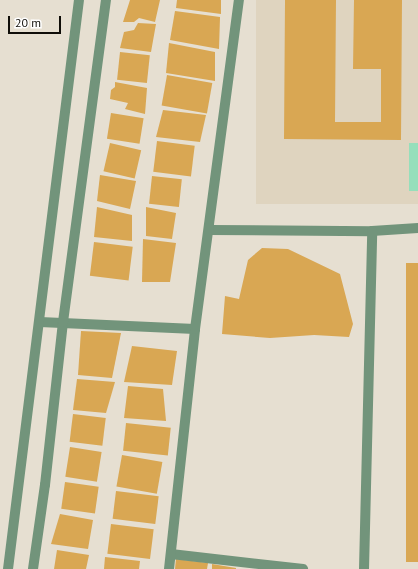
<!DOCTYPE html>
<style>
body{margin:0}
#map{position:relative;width:418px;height:569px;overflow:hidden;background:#e6dfd1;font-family:"PT Sans",sans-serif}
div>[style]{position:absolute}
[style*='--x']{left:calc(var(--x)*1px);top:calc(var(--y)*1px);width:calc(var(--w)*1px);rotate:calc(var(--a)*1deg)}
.built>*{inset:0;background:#dfd4bf;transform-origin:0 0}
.green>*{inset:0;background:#96dfbb;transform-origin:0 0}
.building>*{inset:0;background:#d9a753;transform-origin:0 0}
.minor>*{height:10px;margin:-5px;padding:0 5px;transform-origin:5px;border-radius:5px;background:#72947b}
.tertiary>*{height:10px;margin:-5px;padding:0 5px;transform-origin:5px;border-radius:5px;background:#72947b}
span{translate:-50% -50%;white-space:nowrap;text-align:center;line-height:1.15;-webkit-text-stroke:3px #fff;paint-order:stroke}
.scale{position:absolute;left:8px;top:16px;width:53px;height:18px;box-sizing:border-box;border:2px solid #0f0d08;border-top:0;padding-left:5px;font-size:12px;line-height:14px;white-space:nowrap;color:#0f0d08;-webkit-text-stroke:3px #fff;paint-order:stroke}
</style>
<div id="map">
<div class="built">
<div style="left:256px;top:0;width:162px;height:204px"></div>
</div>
<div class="green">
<div style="left:409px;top:143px;width:9px;height:48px"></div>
</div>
<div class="building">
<div style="clip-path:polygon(130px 0,160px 0,155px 22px,139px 18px,134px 22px,123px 22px)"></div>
<div style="clip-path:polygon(177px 0,221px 0,221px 14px,176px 8px)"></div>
<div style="clip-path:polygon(285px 0,336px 0,335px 122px,381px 122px,381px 69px,353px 69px,354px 0,402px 0,401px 140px,284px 139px)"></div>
<div style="clip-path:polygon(175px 11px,220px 17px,219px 49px,170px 40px)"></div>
<div style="clip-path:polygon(138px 23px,156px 24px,151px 52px,120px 48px,124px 32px,134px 30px)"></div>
<div style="clip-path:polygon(169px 43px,215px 52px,215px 81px,166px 73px)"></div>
<div style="left:120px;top:52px;width:30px;height:28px;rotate:6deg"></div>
<div style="left:167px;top:75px;width:46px;height:31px;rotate:10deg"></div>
<div style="clip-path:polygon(115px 82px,147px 88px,145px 114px,125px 109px,128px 103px,110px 99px,111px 90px,115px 87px)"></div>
<div style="clip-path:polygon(163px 110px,206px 115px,200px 142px,156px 137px)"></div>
<div style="left:111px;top:113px;width:33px;height:26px;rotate:9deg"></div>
<div style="left:157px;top:141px;width:38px;height:31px;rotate:7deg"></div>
<div style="left:110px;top:143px;width:32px;height:29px;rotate:13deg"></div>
<div style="clip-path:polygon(100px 175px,136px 181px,130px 209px,97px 201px)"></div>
<div style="left:152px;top:176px;width:30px;height:28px;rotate:6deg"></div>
<div style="clip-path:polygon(97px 207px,132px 215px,132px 241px,94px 237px)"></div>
<div style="clip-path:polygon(146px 207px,176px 213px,172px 239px,146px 236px)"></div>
<div style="clip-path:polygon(143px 239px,176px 243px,170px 282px,142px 282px)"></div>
<div style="left:94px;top:242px;width:39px;height:34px;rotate:7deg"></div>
<div style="clip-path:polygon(262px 248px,288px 249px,340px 274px,353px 324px,349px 337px,314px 335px,270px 338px,222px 334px,225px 296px,239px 299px,248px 260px)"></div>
<div style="left:406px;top:263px;width:12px;height:299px"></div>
<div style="clip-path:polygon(81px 331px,121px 333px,112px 378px,78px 375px)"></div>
<div style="clip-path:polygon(132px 346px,177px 351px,172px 385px,124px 382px)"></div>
<div style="clip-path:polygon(77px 379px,115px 382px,106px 413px,73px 410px)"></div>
<div style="clip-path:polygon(128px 386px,163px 389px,166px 421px,124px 418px)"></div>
<div style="left:73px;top:414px;width:33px;height:28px;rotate:7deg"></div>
<div style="left:126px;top:423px;width:45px;height:28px;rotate:6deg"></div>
<div style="left:70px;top:447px;width:32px;height:30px;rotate:9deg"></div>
<div style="left:122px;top:455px;width:41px;height:32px;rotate:10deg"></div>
<div style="left:65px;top:482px;width:34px;height:27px;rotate:8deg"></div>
<div style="left:116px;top:491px;width:43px;height:28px;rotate:7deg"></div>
<div style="clip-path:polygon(60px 514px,93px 520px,88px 549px,51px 544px)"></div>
<div style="left:111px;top:524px;width:43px;height:30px;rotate:7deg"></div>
<div style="clip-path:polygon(57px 550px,89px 555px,86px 569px,54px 569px)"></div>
<div style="clip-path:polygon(105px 557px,140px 561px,139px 569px,104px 569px)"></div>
<div style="clip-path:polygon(176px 559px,208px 563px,207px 569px,175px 569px)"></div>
<div style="clip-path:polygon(212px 564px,236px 568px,236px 569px,212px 569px)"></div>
</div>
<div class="minor">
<div style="--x:209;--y:230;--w:163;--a:0.4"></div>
<div style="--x:372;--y:231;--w:46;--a:-3.7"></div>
<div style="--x:40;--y:322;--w:155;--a:2.6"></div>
<div style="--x:171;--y:554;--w:133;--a:6.5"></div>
<div style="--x:169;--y:569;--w:241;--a:-83.8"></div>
<div style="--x:195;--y:329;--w:332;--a:-82.4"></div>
<div style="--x:364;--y:569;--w:338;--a:-88.6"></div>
</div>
<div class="tertiary">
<div style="--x:8;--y:569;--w:573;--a:-82.89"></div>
<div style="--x:33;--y:569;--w:85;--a:-81.9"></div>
<div style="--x:45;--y:485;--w:164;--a:-83.7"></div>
<div style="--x:63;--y:322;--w:325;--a:-82.4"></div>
</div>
<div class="scale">20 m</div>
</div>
